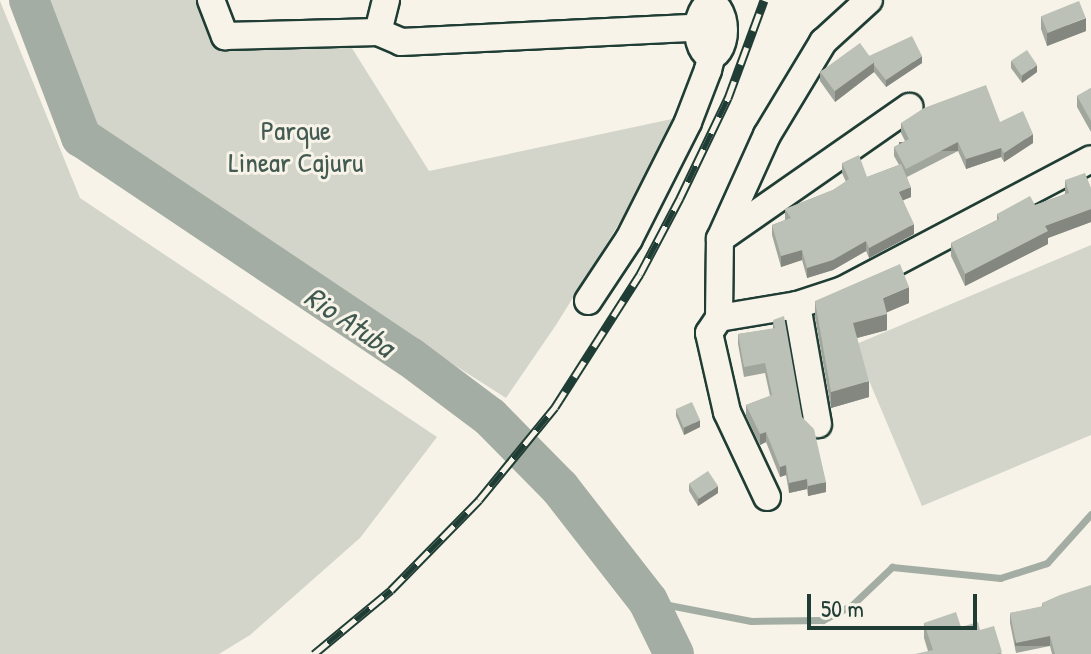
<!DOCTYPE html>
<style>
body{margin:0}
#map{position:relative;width:1091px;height:654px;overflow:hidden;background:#f7f3e8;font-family:"Patrick Hand",sans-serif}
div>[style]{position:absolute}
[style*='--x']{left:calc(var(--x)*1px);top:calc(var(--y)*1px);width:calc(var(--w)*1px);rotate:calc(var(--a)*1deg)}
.green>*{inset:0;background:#d3d5ca}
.stream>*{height:7px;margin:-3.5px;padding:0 3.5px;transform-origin:3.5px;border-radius:3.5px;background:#a4ada3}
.river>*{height:40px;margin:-20px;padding:0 20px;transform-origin:20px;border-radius:20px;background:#a4ada3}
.roads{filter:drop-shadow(2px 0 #1f3d34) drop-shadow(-2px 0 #1f3d34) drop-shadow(0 2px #1f3d34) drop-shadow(0 -2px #1f3d34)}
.street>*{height:26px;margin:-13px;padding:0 13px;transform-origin:13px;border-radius:13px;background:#f7f3e8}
.street>.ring{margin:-13px;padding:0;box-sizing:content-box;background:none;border:26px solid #f7f3e8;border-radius:50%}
.rail>*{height:9px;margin-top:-4.5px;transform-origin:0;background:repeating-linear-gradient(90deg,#f7f3e8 0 18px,#1f3d34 0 36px);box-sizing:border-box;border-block:2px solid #1f3d34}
.wall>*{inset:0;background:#a1a69d}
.shaded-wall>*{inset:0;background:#83877f;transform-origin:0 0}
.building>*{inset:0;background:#bbc1b6;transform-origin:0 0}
span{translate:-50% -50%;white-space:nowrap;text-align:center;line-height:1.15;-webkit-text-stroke:6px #f7f3e8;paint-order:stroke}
.park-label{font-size:28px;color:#435b52}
.water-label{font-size:30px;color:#405950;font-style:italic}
.scale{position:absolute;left:807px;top:594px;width:170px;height:36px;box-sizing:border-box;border:4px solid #1f3d34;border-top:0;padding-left:10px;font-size:24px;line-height:28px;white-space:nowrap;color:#1f3d34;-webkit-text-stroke:6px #f7f3e8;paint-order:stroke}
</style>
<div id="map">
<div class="green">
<div style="clip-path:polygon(45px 0,197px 0,216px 47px,350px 45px,429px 171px,672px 119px,635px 198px,556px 325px,506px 398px,100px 139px)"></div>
<div style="clip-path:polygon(0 1px,80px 198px,437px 437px,360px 538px,250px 635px,219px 654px,0 654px)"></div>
<div style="clip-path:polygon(1091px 245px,1091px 435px,922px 506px,854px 345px)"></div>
</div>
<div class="stream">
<div style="--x:648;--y:601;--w:105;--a:11"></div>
<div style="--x:751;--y:621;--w:72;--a:-0.8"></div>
<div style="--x:823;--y:620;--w:31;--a:-27"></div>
<div style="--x:851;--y:606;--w:57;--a:-43.6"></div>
<div style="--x:892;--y:567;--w:109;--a:5.8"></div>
<div style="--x:1000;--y:578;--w:49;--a:-17.7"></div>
<div style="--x:1047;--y:563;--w:66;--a:-48.1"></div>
</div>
<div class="river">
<div style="--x:29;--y:0;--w:147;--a:69.2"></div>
<div style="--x:81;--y:137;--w:396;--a:33.8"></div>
<div style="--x:410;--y:357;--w:100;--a:36.9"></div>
<div style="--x:490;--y:417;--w:100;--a:45.4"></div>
<div style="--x:560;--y:488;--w:143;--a:52.1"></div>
<div style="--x:648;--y:601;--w:59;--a:63.9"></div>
</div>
<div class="roads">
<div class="street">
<div style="--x:211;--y:0;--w:39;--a:69"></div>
<div style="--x:225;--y:36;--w:153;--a:-1.5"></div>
<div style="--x:378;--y:32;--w:25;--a:23"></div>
<div style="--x:401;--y:42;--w:304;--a:-2.8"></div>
<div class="ring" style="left:698px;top:4px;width:-2px;height:-2px"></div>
<div style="--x:378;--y:32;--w:33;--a:-76"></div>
<div style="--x:720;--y:239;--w:231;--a:-34.9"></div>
<div style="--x:588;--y:301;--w:74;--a:-56.5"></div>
<div style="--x:629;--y:239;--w:131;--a:-63.2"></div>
<div style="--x:688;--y:122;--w:56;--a:-69"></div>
<div style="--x:708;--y:70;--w:49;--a:-75.7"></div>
<div style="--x:797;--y:305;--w:121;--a:80"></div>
<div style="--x:719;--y:318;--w:79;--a:-89.3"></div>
<div style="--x:720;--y:239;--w:114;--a:-65.7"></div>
<div style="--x:767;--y:135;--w:109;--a:-58.9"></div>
<div style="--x:823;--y:42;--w:62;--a:-42.4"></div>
<div style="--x:767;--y:497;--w:94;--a:-115.2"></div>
<div style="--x:727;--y:412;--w:81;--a:-102.8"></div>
<div style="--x:709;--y:333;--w:18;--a:-56"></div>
<div style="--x:719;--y:318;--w:79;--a:-9.5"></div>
<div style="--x:797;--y:305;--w:48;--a:-18.1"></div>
<div style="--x:843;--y:290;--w:280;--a:-27.8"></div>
</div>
</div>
<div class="rail">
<div style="--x:314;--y:654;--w:100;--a:-39.7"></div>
<div style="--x:391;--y:590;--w:126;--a:-45.6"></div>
<div style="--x:479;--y:500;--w:120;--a:-50.7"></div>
<div style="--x:555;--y:407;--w:158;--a:-57.4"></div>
<div style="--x:640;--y:274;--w:86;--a:-62.2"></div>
<div style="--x:680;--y:198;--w:111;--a:-64.4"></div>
<div style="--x:728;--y:98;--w:104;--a:-69.8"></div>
</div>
<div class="wall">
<div style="clip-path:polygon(1041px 16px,1086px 31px,1047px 46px,1041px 29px)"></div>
<div style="clip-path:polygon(869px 56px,922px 63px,886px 87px,874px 72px,835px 102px,820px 81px,820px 71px)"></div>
<div style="clip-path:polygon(1011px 61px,1037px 72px,1022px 83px,1011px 68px)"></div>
<div style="clip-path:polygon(1091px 88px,1091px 132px,1077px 107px,1077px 96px)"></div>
<div style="clip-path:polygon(1000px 122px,1033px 143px,1004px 162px,1001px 157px,966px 169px,958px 151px,907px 177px,911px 197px,903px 200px,914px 234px,869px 258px,866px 251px,833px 270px,807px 278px,802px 260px,781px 267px,772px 235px,772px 225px,785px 220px,785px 209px,833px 190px,846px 182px,842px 173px,842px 163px,867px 177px,899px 165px,894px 156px,894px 147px,905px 141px,901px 133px,901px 123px)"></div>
<div style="clip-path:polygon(1065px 180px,1091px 188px,1091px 222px,1048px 238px,1048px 244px,965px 286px,951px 256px,951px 243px,997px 220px,997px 214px,1035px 205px,1065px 194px)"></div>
<div style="clip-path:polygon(815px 301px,909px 303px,887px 312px,887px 330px,857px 338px,869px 397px,831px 408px,815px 317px)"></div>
<div style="clip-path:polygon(773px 320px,802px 417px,826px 492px,808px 496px,807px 489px,789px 493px,786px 475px,780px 477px,766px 442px,760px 445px,746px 416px,746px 405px,770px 396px,765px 373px,744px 377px,738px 344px,738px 334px,773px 329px)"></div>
<div style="clip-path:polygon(676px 410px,700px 427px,684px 435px,676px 416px)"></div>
<div style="clip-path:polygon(689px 484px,718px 493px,698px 506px,689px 491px)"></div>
<div style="clip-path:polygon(1042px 603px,1091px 654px,1052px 654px,1050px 646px,1016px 653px,1010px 623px,1010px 613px,1042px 607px)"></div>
<div style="clip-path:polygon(924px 623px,980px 630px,1002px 654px,928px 651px,924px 638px)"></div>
</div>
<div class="shaded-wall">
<div style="clip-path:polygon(1086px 18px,1086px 31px,1047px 46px,1047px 33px)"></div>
<div style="clip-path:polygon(922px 56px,922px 63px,886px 87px,886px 80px)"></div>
<div style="clip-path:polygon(874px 62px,874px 72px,835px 102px,835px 91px)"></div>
<div style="clip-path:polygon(1037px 65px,1037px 72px,1022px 83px,1022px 76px)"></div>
<div style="clip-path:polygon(1033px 134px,1033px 143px,1004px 162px,1004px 153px)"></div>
<div style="left:958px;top:142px;width:9px;height:59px;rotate:90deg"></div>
<div style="clip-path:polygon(1001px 148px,1001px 157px,966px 169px,966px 159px)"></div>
<div style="clip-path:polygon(911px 187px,911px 197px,899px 202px,899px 192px)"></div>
<div style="clip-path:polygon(1091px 209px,1091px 222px,1048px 238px,1048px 244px,965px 286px,965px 274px,1045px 226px)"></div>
<div style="clip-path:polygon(914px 224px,914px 234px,869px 258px,869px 248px)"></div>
<div style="clip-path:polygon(866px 241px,866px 251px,833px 270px,807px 278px,807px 268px)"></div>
<div style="clip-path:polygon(802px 250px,802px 260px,781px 267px,781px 256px)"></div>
<div style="clip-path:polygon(909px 287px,909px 303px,883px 314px,883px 298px)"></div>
<div style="clip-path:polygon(887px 314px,887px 330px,853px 339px,853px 323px)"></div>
<div style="clip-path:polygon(869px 381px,869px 397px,831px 408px,831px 392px)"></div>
<div style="clip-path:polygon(700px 420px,700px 427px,684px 435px,684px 428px)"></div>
<div style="clip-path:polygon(766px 432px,766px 442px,760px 445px,760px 434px)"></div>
<div style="clip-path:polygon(786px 465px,786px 475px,780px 477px,780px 467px)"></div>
<div style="clip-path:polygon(807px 479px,807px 489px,789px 493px,789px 483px)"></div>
<div style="clip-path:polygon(826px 482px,826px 492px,808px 496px,808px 486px)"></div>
<div style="clip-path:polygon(718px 486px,718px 493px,698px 506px,698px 499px)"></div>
<div style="left:1050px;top:636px;width:10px;height:35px;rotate:90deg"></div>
</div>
<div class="building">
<div style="left:1079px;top:1px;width:18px;height:41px;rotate:68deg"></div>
<div style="clip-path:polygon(912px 36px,922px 56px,886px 80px,874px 65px,874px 62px,869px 56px)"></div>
<div style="left:860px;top:43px;width:24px;height:49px;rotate:54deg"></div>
<div style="left:1027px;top:50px;width:18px;height:19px;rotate:56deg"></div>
<div style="clip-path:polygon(986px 85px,1000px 122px,1023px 111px,1033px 134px,1004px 153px,1001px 148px,966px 159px,958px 142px,906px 169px,894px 147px,909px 139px,901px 123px,924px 108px)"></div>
<div style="clip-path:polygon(1091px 88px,1091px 121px,1077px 96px)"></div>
<div style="clip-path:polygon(859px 155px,867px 177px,901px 164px,911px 187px,899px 192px,914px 224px,869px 248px,866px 241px,833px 260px,807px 268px,802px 250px,781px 256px,772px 225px,791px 218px,785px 209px,833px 190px,849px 179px,842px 163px)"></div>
<div style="clip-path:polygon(1085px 173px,1091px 188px,1091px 209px,1045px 226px,1048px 231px,965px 274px,951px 243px,999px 219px,997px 214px,1030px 196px,1035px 205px,1069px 193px,1065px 180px)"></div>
<div style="clip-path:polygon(900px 264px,909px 287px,883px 298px,887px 314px,853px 323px,869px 381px,831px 392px,815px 301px)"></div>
<div style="clip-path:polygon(784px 316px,802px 417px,814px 429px,826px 482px,808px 486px,807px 479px,789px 483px,786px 465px,780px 467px,766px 432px,760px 434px,746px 405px,772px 395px,765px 363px,744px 367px,738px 334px,775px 328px,773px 320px)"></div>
<div style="left:692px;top:402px;width:20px;height:18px;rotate:66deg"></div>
<div style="left:708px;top:471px;width:18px;height:23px;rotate:56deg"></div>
<div style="clip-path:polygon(1091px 585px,1091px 654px,1055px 654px,1050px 636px,1016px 643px,1010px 613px,1043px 606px,1042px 603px,1060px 595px)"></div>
<div style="clip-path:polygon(956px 612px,961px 627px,978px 622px,980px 630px,994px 626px,1002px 652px,996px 654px,915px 654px,933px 650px,924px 623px)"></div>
</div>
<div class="park-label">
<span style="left:296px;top:146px">Parque<br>Linear Cajuru</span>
</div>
<div class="water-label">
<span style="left:350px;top:321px;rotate:34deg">Rio Atuba</span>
</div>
<div class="scale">50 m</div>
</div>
